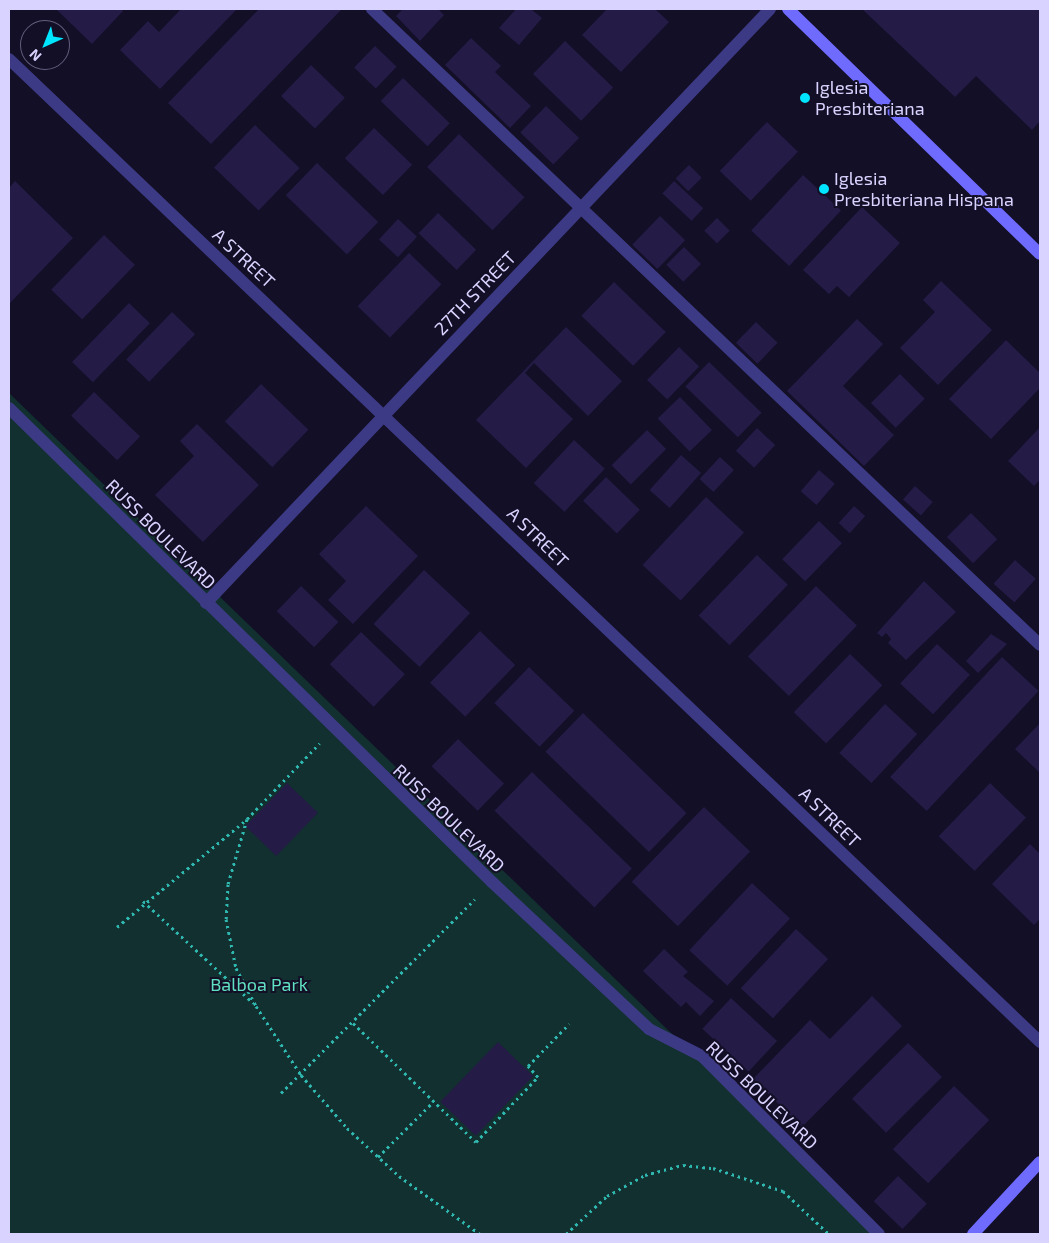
<!DOCTYPE html>
<style>
body{margin:0}
#map{position:relative;width:1049px;height:1243px;overflow:hidden;background:#130f26;font-family:"Exo 2",sans-serif}
div>[style]{position:absolute}
[style*='--x']{left:calc(var(--x)*1px);top:calc(var(--y)*1px);width:calc(var(--w)*1px);rotate:calc(var(--a)*1deg)}
.green>*{inset:0;background:#12302f}
.building>*{inset:0;background:#241b47;transform-origin:0 0}
.path>*{height:3px;margin-top:-1.5px;transform-origin:0;background:repeating-linear-gradient(90deg,#2fb8b0 0 2.5px,transparent 0 6.5px)}
.lane>*{height:12px;margin:-6px;padding:0 6px;transform-origin:6px;border-radius:6px;background:#3d3a85}
.street>*{height:12px;margin:-6px;padding:0 6px;transform-origin:6px;border-radius:6px;background:#3d3a85}
.secondary>*{height:12px;margin:-6px;padding:0 6px;transform-origin:6px;border-radius:6px;background:#6f6bff}
.dots>*{width:14px;height:14px;translate:-50% -50%;box-sizing:border-box;border:2px solid #130f26;border-radius:50%}
span{translate:-50% -50%;white-space:nowrap;text-align:center;line-height:1.15;-webkit-text-stroke:4px #130f26;paint-order:stroke}
.poi-label{font-size:18px;color:#d9d4ff}
.left{translate:0 -50%;text-align:left}
.street-label{font-size:18px;color:#d9d4ff}
.park-label{font-size:18px;color:#5fe0c0}
.frame{position:absolute;inset:0;border:10px solid #d9d4ff;pointer-events:none}
.north{position:absolute;left:20px;top:20px;width:50px;height:50px;box-sizing:border-box;background:#130f26;border:1px solid #625e7d;border-radius:50%;rotate:224deg;font-size:14px;font-weight:700;line-height:20px;text-align:center;color:#d9d4ff}
.north::after{content:'';display:block;margin:auto;width:18px;height:22px;background:#00e5ff;clip-path:polygon(50% 0,100% 100%,50% 72%,0 100%)}
</style>
<div id="map">
<div class="green">
<div style="clip-path:polygon(9px 393px,879px 1234px,9px 1234px)"></div>
</div>
<div class="building">
<div style="clip-path:polygon(56px 9px,121px 9px,123px 11px,92px 44px)"></div>
<div style="clip-path:polygon(181px 9px,237px 9px,160px 89px,120px 50px,148px 21px,159px 32px)"></div>
<div style="clip-path:polygon(259px 9px,342px 9px,211px 144px,168px 103px)"></div>
<div style="clip-path:polygon(403px 9px,438px 9px,444px 15px,420px 41px,396px 16px)"></div>
<div style="clip-path:polygon(516px 9px,531px 9px,542px 18px,519px 45px,499px 28px)"></div>
<div style="clip-path:polygon(607px 9px,655px 9px,669px 22px,621px 72px,582px 35px)"></div>
<div style="clip-path:polygon(862px 9px,1040px 9px,1040px 121px,1032px 130px,976px 76px,955px 97px)"></div>
<div style="clip-path:polygon(471px 38px,501px 66px,495px 72px,531px 106px,510px 128px,445px 65px)"></div>
<div style="left:565px;top:41px;width:67px;height:46px;rotate:44deg"></div>
<div style="left:375px;top:46px;width:30px;height:30px;rotate:44deg"></div>
<div style="left:311px;top:65px;width:47px;height:43px;rotate:44deg"></div>
<div style="left:403px;top:78px;width:65px;height:32px;rotate:44deg"></div>
<div style="left:546px;top:106px;width:46px;height:37px;rotate:44deg"></div>
<div style="left:767px;top:122px;width:43px;height:68px;rotate:44deg"></div>
<div style="left:255px;top:125px;width:62px;height:59px;rotate:44deg"></div>
<div style="left:374px;top:128px;width:53px;height:42px;rotate:44deg"></div>
<div style="left:459px;top:134px;width:91px;height:46px;rotate:44deg"></div>
<div style="left:317px;top:163px;width:85px;height:45px;rotate:44deg"></div>
<div style="left:689px;top:165px;width:18px;height:19px;rotate:45deg"></div>
<div style="left:803px;top:175px;width:52px;height:76px;rotate:43deg"></div>
<div style="clip-path:polygon(15px 181px,73px 238px,9px 304px,9px 188px)"></div>
<div style="left:674px;top:181px;width:40px;height:17px;rotate:43deg"></div>
<div style="clip-path:polygon(862px 207px,900px 243px,849px 297px,837px 286px,829px 294px,803px 270px)"></div>
<div style="left:438px;top:213px;width:53px;height:28px;rotate:44deg"></div>
<div style="left:660px;top:216px;width:35px;height:40px;rotate:44deg"></div>
<div style="left:717px;top:218px;width:18px;height:18px;rotate:45deg"></div>
<div style="left:398px;top:219px;width:26px;height:28px;rotate:43deg"></div>
<div style="left:104px;top:235px;width:43px;height:76px;rotate:44deg"></div>
<div style="left:684px;top:247px;width:24px;height:25px;rotate:45deg"></div>
<div style="left:409px;top:253px;width:45px;height:74px;rotate:44deg"></div>
<div style="clip-path:polygon(941px 281px,992px 330px,938px 385px,900px 348px,935px 312px,923px 300px)"></div>
<div style="left:614px;top:282px;width:72px;height:47px;rotate:44deg"></div>
<div style="left:129px;top:303px;width:29px;height:82px;rotate:44deg"></div>
<div style="left:172px;top:312px;width:32px;height:66px;rotate:44deg"></div>
<div style="clip-path:polygon(857px 319px,883px 344px,843px 386px,894px 435px,864px 466px,787px 391px)"></div>
<div style="left:756px;top:322px;width:30px;height:29px;rotate:44deg"></div>
<div style="clip-path:polygon(566px 327px,622px 381px,588px 416px,534px 363px,525px 373px,573px 419px,526px 468px,476px 420px)"></div>
<div style="clip-path:polygon(1006px 340px,1040px 373px,1040px 388px,991px 439px,949px 399px)"></div>
<div style="left:679px;top:347px;width:28px;height:46px;rotate:44deg"></div>
<div style="left:709px;top:362px;width:73px;height:34px;rotate:44deg"></div>
<div style="left:900px;top:374px;width:35px;height:41px;rotate:45deg"></div>
<div style="left:261px;top:384px;width:66px;height:52px;rotate:44deg"></div>
<div style="left:94px;top:392px;width:64px;height:33px;rotate:44deg"></div>
<div style="left:680px;top:397px;width:46px;height:31px;rotate:46deg"></div>
<div style="clip-path:polygon(197px 424px,259px 485px,203px 542px,155px 495px,194px 456px,180px 441px)"></div>
<div style="clip-path:polygon(1040px 427px,1040px 480px,1034px 486px,1008px 461px)"></div>
<div style="left:757px;top:428px;width:25px;height:31px;rotate:43deg"></div>
<div style="left:647px;top:430px;width:27px;height:50px;rotate:45deg"></div>
<div style="left:574px;top:440px;width:42px;height:59px;rotate:43deg"></div>
<div style="left:681px;top:455px;width:27px;height:47px;rotate:42deg"></div>
<div style="left:720px;top:457px;width:19px;height:30px;rotate:43deg"></div>
<div style="left:819px;top:470px;width:21px;height:28px;rotate:41deg"></div>
<div style="left:606px;top:477px;width:47px;height:33px;rotate:44deg"></div>
<div style="left:915px;top:486px;width:24px;height:18px;rotate:42deg"></div>
<div style="left:706px;top:497px;width:52px;height:93px;rotate:43deg"></div>
<div style="clip-path:polygon(366px 506px,418px 556px,353px 624px,328px 600px,346px 581px,319px 554px)"></div>
<div style="left:854px;top:506px;width:15px;height:23px;rotate:42deg"></div>
<div style="left:971px;top:513px;width:37px;height:34px;rotate:45deg"></div>
<div style="left:819px;top:521px;width:32px;height:53px;rotate:44deg"></div>
<div style="left:757px;top:555px;width:43px;height:84px;rotate:44deg"></div>
<div style="left:1015px;top:560px;width:28px;height:32px;rotate:42deg"></div>
<div style="left:424px;top:570px;width:63px;height:74px;rotate:43deg"></div>
<div style="clip-path:polygon(924px 581px,956px 612px,906px 660px,888px 643px,891px 639px,886px 633px,882px 637px,877px 633px)"></div>
<div style="left:301px;top:586px;width:52px;height:35px;rotate:44deg"></div>
<div style="left:816px;top:586px;width:57px;height:98px;rotate:44deg"></div>
<div style="left:480px;top:631px;width:49px;height:72px;rotate:44deg"></div>
<div style="left:361px;top:632px;width:61px;height:45px;rotate:44deg"></div>
<div style="clip-path:polygon(991px 634px,1007px 644px,978px 673px,966px 661px)"></div>
<div style="left:937px;top:644px;width:45px;height:54px;rotate:43deg"></div>
<div style="left:850px;top:654px;width:45px;height:81px;rotate:44deg"></div>
<div style="left:1002px;top:657px;width:50px;height:164px;rotate:43deg"></div>
<div style="left:529px;top:667px;width:63px;height:50px;rotate:44deg"></div>
<div style="left:885px;top:704px;width:44px;height:67px;rotate:43deg"></div>
<div style="left:583px;top:713px;width:144px;height:54px;rotate:44deg"></div>
<div style="clip-path:polygon(1040px 723px,1040px 773px,1015px 749px)"></div>
<div style="left:458px;top:739px;width:64px;height:38px;rotate:44deg"></div>
<div style="left:532px;top:772px;width:139px;height:54px;rotate:44deg"></div>
<div style="left:287px;top:783px;width:43px;height:60px;rotate:44deg"></div>
<div style="left:990px;top:783px;width:50px;height:74px;rotate:44deg"></div>
<div style="left:704px;top:807px;width:64px;height:104px;rotate:44deg"></div>
<div style="clip-path:polygon(1030px 844px,1040px 854px,1040px 919px,1034px 925px,992px 884px)"></div>
<div style="left:752px;top:883px;width:52px;height:92px;rotate:43deg"></div>
<div style="left:796px;top:929px;width:44px;height:81px;rotate:43deg"></div>
<div style="clip-path:polygon(664px 949px,688px 972px,683px 976px,714px 1001px,700px 1016px,686px 1002px,681px 1007px,643px 971px)"></div>
<div style="clip-path:polygon(872px 996px,902px 1026px,802px 1127px,753px 1079px,810px 1020px,830px 1039px)"></div>
<div style="left:731px;top:998px;width:63px;height:42px;rotate:43deg"></div>
<div style="left:498px;top:1042px;width:49px;height:83px;rotate:44deg"></div>
<div style="left:908px;top:1043px;width:48px;height:79px;rotate:45deg"></div>
<div style="left:954px;top:1086px;width:49px;height:88px;rotate:44deg"></div>
<div style="left:898px;top:1176px;width:40px;height:35px;rotate:44deg"></div>
</div>
<div class="path">
<div style="--x:247;--y:819;--w:68;--a:106.3"></div>
<div style="--x:228;--y:884;--w:35;--a:93"></div>
<div style="--x:226;--y:919;--w:50;--a:78.5"></div>
<div style="--x:236;--y:968;--w:43;--a:62.2"></div>
<div style="--x:256;--y:1006;--w:82;--a:56.9"></div>
<div style="--x:301;--y:1075;--w:70;--a:49"></div>
<div style="--x:347;--y:1128;--w:71;--a:42.7"></div>
<div style="--x:399;--y:1176;--w:100;--a:35.6"></div>
<div style="--x:143;--y:901;--w:150;--a:42.8"></div>
<div style="--x:117;--y:927;--w:169;--a:-39.7"></div>
<div style="--x:247;--y:819;--w:105;--a:-46.2"></div>
<div style="--x:353;--y:1023;--w:171;--a:44.1"></div>
<div style="--x:476;--y:1142;--w:90;--a:-46.4"></div>
<div style="--x:538;--y:1077;--w:15;--a:-132"></div>
<div style="--x:528;--y:1066;--w:59;--a:-45.7"></div>
<div style="--x:281;--y:1093;--w:274;--a:-45"></div>
<div style="--x:378;--y:1157;--w:78;--a:-45"></div>
<div style="--x:566;--y:1234;--w:56;--a:-42.8"></div>
<div style="--x:607;--y:1196;--w:43;--a:-28.9"></div>
<div style="--x:645;--y:1175;--w:39;--a:-15"></div>
<div style="--x:683;--y:1165;--w:30;--a:6"></div>
<div style="--x:713;--y:1168;--w:74;--a:18.2"></div>
<div style="--x:783;--y:1191;--w:63;--a:43.1"></div>
</div>
<div class="lane">
<div style="--x:372;--y:9;--w:922;--a:43.59"></div>
<div style="--x:9;--y:408;--w:677;--a:44.46"></div>
<div style="--x:492;--y:882;--w:215;--a:43.1"></div>
<div style="--x:649;--y:1029;--w:59;--a:27"></div>
<div style="--x:702;--y:1056;--w:251;--a:45.2"></div>
</div>
<div class="street">
<div style="--x:9;--y:59;--w:1425;--a:43.63"></div>
<div style="--x:206;--y:603;--w:819;--a:-46.48"></div>
</div>
<div class="secondary">
<div style="--x:788;--y:9;--w:351;--a:44.2"></div>
<div style="--x:973;--y:1234;--w:98;--a:-47.1"></div>
</div>
<div class="dots">
<div style="left:805px;top:98px;background:#00e5ff"></div>
<div style="left:824px;top:189px;background:#00e5ff"></div>
</div>
<div class="poi-label">
<span class="left" style="left:815px;top:98px">Iglesia<br>Presbiteriana</span>
<span class="left" style="left:834px;top:189px">Iglesia<br>Presbiteriana Hispana</span>
</div>
<div class="street-label">
<span style="left:244px;top:258px;rotate:43deg">A STREET</span>
<span style="left:475px;top:293px;rotate:-46deg">27TH STREET</span>
<span style="left:161px;top:534px;rotate:45deg">RUSS BOULEVARD</span>
<span style="left:538px;top:537px;rotate:44deg">A STREET</span>
<span style="left:830px;top:817px;rotate:44deg">A STREET</span>
<span style="left:449px;top:818px;rotate:44deg">RUSS BOULEVARD</span>
<span style="left:762px;top:1095px;rotate:44deg">RUSS BOULEVARD</span>
</div>
<div class="park-label">
<span style="left:259px;top:984px">Balboa Park</span>
</div>
<div class="frame"></div>
<div class="north">N</div>
</div>
